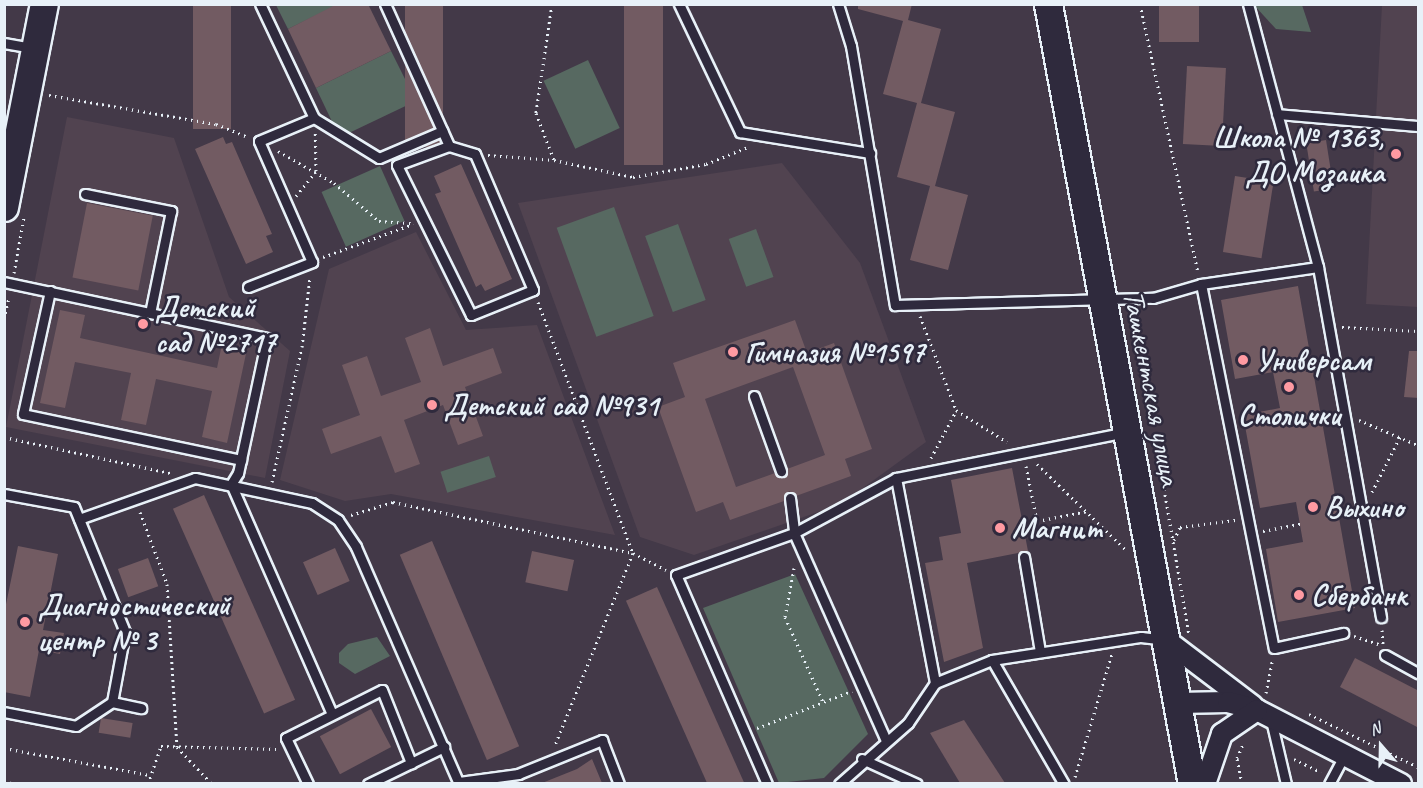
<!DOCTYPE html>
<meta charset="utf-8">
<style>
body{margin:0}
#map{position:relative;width:1423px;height:788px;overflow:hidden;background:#433948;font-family:Caveat,sans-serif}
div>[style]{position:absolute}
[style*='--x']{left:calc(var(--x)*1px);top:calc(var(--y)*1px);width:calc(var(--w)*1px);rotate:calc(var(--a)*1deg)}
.built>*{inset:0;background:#514350}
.green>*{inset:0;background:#576961;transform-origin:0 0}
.building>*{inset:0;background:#725b62;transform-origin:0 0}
.path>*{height:3px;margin-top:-1.5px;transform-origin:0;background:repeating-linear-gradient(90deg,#e8f1f8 0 1.5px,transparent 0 6px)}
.roads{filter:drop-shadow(2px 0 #e8f1f8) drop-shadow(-2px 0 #e8f1f8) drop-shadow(0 2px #e8f1f8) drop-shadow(0 -2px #e8f1f8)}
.lane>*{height:9px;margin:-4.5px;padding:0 4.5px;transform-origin:4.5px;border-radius:4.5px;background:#2f2a3d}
.street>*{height:20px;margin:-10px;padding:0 10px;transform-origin:10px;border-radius:10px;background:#2f2a3d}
.secondary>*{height:27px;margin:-13.5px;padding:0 13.5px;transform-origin:13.5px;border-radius:13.5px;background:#2f2a3d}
.dots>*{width:16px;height:16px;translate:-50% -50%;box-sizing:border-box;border:3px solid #2f2a3d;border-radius:50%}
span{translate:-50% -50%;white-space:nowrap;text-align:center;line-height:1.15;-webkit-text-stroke:5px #2f2a3d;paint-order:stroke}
.poi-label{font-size:30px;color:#e8f1f8;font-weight:700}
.right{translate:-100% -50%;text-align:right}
.left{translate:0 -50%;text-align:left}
.street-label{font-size:30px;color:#e8f1f8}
.frame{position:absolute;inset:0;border:6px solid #e8f1f8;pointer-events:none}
.north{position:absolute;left:1351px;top:716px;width:60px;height:60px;-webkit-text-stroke:4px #2f2a3d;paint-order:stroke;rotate:340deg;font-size:16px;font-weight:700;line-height:24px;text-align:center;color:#e8f1f8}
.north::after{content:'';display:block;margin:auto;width:21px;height:27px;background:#e8f1f8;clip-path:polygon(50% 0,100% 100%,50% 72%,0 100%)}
</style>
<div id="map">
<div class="built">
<div style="clip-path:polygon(1382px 5px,1418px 5px,1418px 307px,1366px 304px)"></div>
<div style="clip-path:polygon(67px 117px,174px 138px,229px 297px,290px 351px,265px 478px,6px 427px)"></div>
<div style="clip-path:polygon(782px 163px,860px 263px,926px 442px,841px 504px,694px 555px,640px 537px,518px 203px)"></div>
<div style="clip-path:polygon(416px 232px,466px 330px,537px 325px,615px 535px,391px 494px,345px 501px,280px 480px,329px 269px)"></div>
</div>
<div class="green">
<div style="clip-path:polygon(276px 5px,337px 5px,288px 29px)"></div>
<div style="clip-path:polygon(1254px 5px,1302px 5px,1311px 32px,1276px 29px)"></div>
<div style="clip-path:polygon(391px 51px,416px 101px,351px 132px,337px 132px,316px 88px)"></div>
<div style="left:588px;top:60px;width:75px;height:49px;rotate:65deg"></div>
<div style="left:380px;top:166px;width:60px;height:64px;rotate:66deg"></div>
<div style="left:614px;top:207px;width:116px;height:61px;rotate:70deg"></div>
<div style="left:678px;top:224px;width:81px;height:35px;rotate:70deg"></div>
<div style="left:756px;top:229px;width:51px;height:29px;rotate:70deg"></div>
<div style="left:489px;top:456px;width:22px;height:51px;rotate:72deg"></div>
<div style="clip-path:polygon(795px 574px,868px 734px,824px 778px,779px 783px,703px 608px)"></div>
<div style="clip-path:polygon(377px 637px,390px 656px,355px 674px,339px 663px,339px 653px,348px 644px)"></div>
</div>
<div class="building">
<div style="left:193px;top:4px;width:38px;height:125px"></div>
<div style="clip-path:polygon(337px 4px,368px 4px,391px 51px,316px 88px,288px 29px)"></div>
<div style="left:405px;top:4px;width:38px;height:143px"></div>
<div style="left:624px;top:4px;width:39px;height:161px"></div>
<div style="clip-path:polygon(858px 4px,912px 4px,908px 20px,941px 29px,921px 103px,955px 112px,935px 186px,968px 195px,948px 270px,910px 260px,930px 186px,897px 177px,917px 103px,883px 94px,903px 21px,858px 9px)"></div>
<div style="left:1159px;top:4px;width:40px;height:38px"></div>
<div style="left:1187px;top:66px;width:39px;height:78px;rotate:3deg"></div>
<div style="clip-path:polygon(223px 137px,226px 144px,232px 142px,272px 234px,266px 236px,273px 252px,246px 264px,195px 149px)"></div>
<div style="left:1326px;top:140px;width:49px;height:20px;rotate:81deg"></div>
<div style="clip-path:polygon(461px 164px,512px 279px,485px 291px,481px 284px,476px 287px,435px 194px,441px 192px,434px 176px)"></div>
<div style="left:1235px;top:176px;width:39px;height:77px;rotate:9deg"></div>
<div style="left:87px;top:203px;width:67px;height:76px;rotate:11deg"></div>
<div style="clip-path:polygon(1298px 286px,1355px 608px,1278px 622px,1266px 549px,1303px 542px,1296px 502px,1260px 508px,1243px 415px,1280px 408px,1273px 372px,1235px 379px,1221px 300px)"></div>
<div style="clip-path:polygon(60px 310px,85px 315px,80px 338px,217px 368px,222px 344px,247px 349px,227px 443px,202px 437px,212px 391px,156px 379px,146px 425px,121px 420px,131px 373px,75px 362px,65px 408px,40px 403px)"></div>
<div style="clip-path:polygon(evenodd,795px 320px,807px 353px,834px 343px,872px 449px,845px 459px,851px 476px,796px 496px,789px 491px,784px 501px,730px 520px,723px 502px,696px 512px,658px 407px,685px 397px,673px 363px,795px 320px,793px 367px,825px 455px,787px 469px,783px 477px,775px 473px,736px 487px,705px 399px,793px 367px)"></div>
<div style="clip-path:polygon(430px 328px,443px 366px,493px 348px,502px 373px,465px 387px,483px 436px,458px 445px,443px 405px,404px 420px,420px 464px,395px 473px,381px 436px,331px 454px,322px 429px,360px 415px,342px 365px,367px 356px,381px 396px,421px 382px,405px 338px)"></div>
<div style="clip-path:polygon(1409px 351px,1419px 351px,1419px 398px,1404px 397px)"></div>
<div style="clip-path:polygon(1012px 468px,1028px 551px,967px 563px,983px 648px,944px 662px,925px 563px,943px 560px,939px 537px,961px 533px,951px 480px)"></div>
<div style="left:204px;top:495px;width:224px;height:34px;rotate:66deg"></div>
<div style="left:432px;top:541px;width:223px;height:35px;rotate:67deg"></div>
<div style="clip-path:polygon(18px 546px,58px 554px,43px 630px,64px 633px,60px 654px,39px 650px,30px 697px,4px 692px,4px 614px)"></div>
<div style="left:335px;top:548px;width:36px;height:35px;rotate:66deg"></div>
<div style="left:532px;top:551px;width:43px;height:32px;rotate:12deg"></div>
<div style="left:148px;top:558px;width:30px;height:32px;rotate:70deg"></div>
<div style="left:657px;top:587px;width:214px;height:34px;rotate:66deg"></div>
<div style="clip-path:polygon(1355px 658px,1419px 691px,1419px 728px,1340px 687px)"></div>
<div style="left:371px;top:709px;width:43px;height:58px;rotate:62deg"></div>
<div style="left:101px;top:718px;width:32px;height:15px;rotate:9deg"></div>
<div style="clip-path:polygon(964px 720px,1005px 783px,960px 783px,930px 733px)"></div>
<div style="clip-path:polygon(592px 759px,602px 783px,542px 783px,577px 769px)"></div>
</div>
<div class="path">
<div style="--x:552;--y:4;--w:110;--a:98.4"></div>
<div style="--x:536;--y:113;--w:50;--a:69"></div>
<div style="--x:1140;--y:4;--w:274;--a:77.8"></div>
<div style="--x:49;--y:95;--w:169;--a:9.9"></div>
<div style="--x:216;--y:124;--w:35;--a:22"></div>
<div style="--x:278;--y:151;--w:64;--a:29.7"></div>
<div style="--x:334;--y:183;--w:59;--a:40.2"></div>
<div style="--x:379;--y:221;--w:32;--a:4"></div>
<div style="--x:488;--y:155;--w:66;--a:4.3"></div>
<div style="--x:554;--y:160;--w:81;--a:12.1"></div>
<div style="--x:633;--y:177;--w:74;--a:-10.1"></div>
<div style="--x:706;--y:164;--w:45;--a:-22"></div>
<div style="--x:296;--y:196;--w:32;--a:-51"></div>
<div style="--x:316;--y:171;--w:39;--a:-91"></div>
<div style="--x:323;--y:257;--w:96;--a:-20.1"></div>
<div style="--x:14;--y:273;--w:57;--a:-79.9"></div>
<div style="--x:538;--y:302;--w:268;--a:69.3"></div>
<div style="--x:633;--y:553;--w:37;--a:27"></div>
<div style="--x:920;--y:316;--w:101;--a:69"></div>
<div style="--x:956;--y:410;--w:60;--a:32.1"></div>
<div style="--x:4;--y:319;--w:23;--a:-77"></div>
<div style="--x:1342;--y:327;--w:76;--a:3"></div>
<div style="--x:1359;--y:420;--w:64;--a:23"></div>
<div style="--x:4;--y:437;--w:170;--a:12.2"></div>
<div style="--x:931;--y:458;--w:53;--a:-62"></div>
<div style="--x:1037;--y:464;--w:122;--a:44"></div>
<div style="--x:1026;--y:466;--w:56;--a:78.7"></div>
<div style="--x:1037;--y:521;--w:52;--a:-11.1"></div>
<div style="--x:1161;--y:471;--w:165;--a:80.3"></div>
<div style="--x:272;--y:482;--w:138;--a:-77.5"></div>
<div style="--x:302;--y:347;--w:70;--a:-83.5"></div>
<div style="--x:1372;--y:492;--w:62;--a:-63"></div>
<div style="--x:140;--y:512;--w:77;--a:69.4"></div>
<div style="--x:167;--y:584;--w:163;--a:86.5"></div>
<div style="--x:177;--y:747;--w:51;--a:46.6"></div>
<div style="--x:351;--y:515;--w:44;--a:-17.2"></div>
<div style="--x:393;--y:502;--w:245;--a:12"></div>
<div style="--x:633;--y:553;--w:207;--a:112.1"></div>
<div style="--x:1339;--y:516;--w:10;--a:-6"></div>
<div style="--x:1263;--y:531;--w:38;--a:-11"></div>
<div style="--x:1174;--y:540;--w:14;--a:-65"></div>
<div style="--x:1180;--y:527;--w:56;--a:-7.1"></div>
<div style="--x:794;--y:568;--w:50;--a:100.4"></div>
<div style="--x:785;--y:617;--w:93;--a:65.9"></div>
<div style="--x:1382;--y:630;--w:14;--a:86"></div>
<div style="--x:1354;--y:636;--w:26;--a:18"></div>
<div style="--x:1266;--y:693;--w:33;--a:-79"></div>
<div style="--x:1309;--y:714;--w:121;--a:25.9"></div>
<div style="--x:757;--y:728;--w:102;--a:-21.3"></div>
<div style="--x:4;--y:748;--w:148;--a:10.5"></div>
<div style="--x:1294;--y:759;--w:30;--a:26"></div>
<div style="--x:1075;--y:777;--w:128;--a:-73.3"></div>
<div style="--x:4;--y:781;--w:11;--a:15"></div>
<div style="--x:148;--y:784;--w:40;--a:-71.1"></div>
<div style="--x:161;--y:746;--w:115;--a:1.5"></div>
<div style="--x:1242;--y:784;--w:26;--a:-101"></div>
<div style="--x:1237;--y:758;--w:17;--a:-66"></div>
</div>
<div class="roads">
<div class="lane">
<div style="--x:385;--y:4;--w:156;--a:65.7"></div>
<div style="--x:679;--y:4;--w:142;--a:64.5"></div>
<div style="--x:740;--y:132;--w:132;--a:9.2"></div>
<div style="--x:838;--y:4;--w:44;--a:72.8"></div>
<div style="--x:851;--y:46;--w:263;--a:80.4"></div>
<div style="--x:895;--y:305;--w:258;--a:-1.6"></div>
<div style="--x:1153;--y:298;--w:50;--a:-16.3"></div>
<div style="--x:1201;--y:284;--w:118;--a:-8.3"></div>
<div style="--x:1248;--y:4;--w:272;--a:75.1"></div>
<div style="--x:1318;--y:267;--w:356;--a:79.8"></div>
<div style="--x:4;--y:43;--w:28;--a:10"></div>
<div style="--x:1277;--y:114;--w:142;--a:4.9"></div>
<div style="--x:314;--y:118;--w:76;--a:31.6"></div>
<div style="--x:379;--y:158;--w:69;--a:-23.2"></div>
<div style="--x:449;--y:146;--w:27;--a:17"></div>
<div style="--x:475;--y:154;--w:148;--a:66.9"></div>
<div style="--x:533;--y:290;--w:67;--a:158"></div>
<div style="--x:471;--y:315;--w:167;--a:-116.3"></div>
<div style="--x:397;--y:165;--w:55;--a:-20.1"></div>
<div style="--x:85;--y:194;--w:88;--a:11.2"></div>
<div style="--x:171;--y:211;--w:104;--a:101.6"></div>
<div style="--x:4;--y:282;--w:269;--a:12"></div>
<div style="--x:267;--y:338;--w:138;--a:102.1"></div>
<div style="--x:238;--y:473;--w:13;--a:122"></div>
<div style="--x:231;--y:484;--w:251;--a:66.3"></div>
<div style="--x:1201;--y:284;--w:371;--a:78.7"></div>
<div style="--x:1274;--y:648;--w:71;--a:-12.3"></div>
<div style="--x:248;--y:287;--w:69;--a:-21.3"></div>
<div style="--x:312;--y:262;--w:132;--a:-113.7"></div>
<div style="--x:259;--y:141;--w:60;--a:-22.7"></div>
<div style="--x:314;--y:118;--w:126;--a:-115.3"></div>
<div style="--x:50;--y:291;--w:126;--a:102.4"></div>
<div style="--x:23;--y:414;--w:223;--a:11.9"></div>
<div style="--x:754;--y:396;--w:80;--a:70.2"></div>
<div style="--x:896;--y:478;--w:235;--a:-11.3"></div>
<div style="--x:4;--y:494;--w:71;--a:10.5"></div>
<div style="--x:74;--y:507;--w:135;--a:67.8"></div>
<div style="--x:125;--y:632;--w:71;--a:100.5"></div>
<div style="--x:112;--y:702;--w:43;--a:146.3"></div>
<div style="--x:76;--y:726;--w:73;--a:-169"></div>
<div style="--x:790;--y:498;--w:35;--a:83"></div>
<div style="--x:794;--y:533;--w:227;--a:66.1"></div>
<div style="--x:79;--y:519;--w:123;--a:-19.5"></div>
<div style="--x:195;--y:478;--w:120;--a:12.1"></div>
<div style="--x:312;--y:503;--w:31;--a:33"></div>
<div style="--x:338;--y:520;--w:32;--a:56"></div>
<div style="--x:356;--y:547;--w:258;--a:66.5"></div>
<div style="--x:1024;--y:557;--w:96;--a:80.4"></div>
<div style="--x:1385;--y:655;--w:38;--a:29"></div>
<div style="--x:992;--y:660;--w:143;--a:59.9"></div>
<div style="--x:112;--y:702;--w:30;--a:12"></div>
<div style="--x:1271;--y:720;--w:66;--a:76.8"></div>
<div style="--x:862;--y:759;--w:60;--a:24.4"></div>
<div style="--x:459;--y:782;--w:60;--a:-7.7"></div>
<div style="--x:518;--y:774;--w:91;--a:-22"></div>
<div style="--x:602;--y:740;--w:47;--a:68.9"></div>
<div style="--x:308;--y:784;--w:51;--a:-115.6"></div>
<div style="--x:286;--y:738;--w:107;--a:-26.6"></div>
<div style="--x:382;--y:690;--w:79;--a:68.3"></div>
<div style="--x:368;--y:784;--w:85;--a:-26"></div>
<div style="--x:767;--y:784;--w:228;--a:-113.5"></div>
<div style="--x:676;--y:575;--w:125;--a:-19.6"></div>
<div style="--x:794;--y:533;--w:116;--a:-28.3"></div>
<div style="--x:896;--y:478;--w:209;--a:79.2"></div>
<div style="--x:839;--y:784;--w:92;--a:-41.5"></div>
<div style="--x:908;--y:723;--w:48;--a:-56"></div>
<div style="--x:935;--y:683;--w:61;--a:-22"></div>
<div style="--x:992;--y:660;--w:151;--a:-8.8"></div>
<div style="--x:1141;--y:637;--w:23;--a:7"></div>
<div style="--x:1329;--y:784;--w:32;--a:-62"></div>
</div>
<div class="street">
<div style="--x:1166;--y:640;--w:109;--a:37.2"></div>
<div style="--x:1178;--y:703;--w:50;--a:-1.1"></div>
<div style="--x:1228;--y:702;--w:30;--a:15"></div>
<div style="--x:1257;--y:710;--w:162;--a:27.2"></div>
<div style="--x:1205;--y:784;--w:53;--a:-71.2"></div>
<div style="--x:1222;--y:734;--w:42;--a:-34.4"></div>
</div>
<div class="secondary">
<div style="--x:1048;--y:4;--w:793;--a:79.54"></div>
<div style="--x:4;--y:207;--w:207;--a:-78.9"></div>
</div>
</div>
<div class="dots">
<div style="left:1396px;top:154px;background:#ff9aa2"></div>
<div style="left:143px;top:324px;background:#ff9aa2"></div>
<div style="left:733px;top:352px;background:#ff9aa2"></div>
<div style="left:1243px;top:360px;background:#ff9aa2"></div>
<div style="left:1289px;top:387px;background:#ff9aa2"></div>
<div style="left:432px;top:405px;background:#ff9aa2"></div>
<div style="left:1313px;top:507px;background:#ff9aa2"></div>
<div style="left:1000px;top:528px;background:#ff9aa2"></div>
<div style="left:1299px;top:595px;background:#ff9aa2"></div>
<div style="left:25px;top:622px;background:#ff9aa2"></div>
</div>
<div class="poi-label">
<span class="right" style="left:1384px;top:154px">Школа № 1363,<br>ДО Мозаика</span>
<span class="left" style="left:155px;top:324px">Детский<br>сад №2717</span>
<span class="left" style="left:745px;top:352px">Гимназия №1597</span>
<span class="left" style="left:1255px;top:360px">Универсам</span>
<span class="left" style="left:444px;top:405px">Детский сад №931</span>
<span style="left:1289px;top:415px">Столички</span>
<span class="left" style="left:1325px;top:507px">Выхино</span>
<span class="left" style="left:1012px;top:528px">Магнит</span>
<span class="left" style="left:1311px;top:595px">Сбербанк</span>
<span class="left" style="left:38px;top:622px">Диагностический<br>центр № 3</span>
</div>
<div class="street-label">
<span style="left:1152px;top:388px;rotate:79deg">Ташкентская улица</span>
</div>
<div class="frame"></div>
<div class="north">N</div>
</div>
